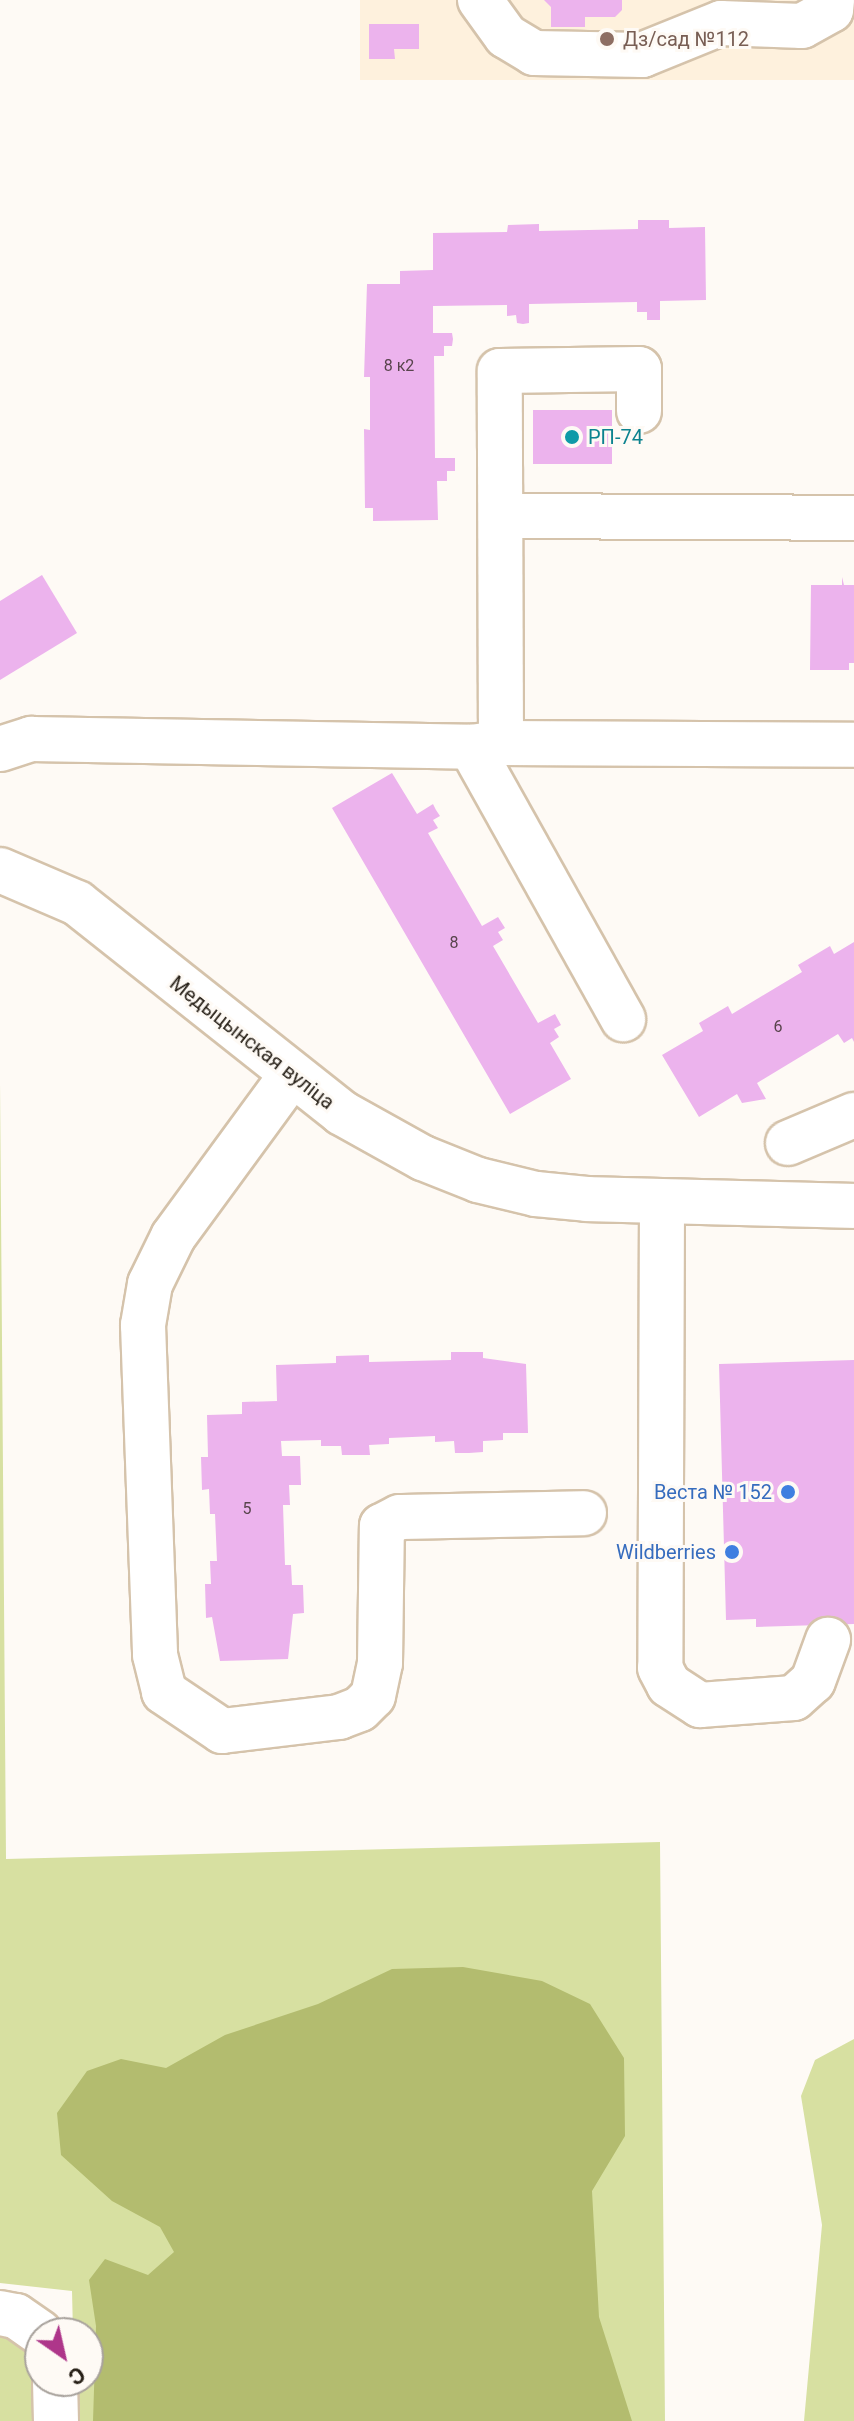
<!DOCTYPE html>
<meta charset="utf-8">
<style>
body{margin:0}
#map{position:relative;width:854px;height:2421px;overflow:hidden;background:#fefaf5;font-family:Roboto,sans-serif}
div>[style]{position:absolute}
[style*='--x']{left:calc(var(--x)*1px);top:calc(var(--y)*1px);width:calc(var(--w)*1px);rotate:calc(var(--a)*1deg)}
.built>*{inset:0;background:#fef1dd;transform-origin:0 0}
.green>*{inset:0;background:#d7e0a1}
.forest>*{inset:0;background:#b3bc6f}
.building>*{inset:0;background:#ecb3ed;transform-origin:0 0}
.roads{filter:drop-shadow(2px 0 #d5c3ab) drop-shadow(-2px 0 #d5c3ab) drop-shadow(0 2px #d5c3ab) drop-shadow(0 -2px #d5c3ab)}
.minor>*{height:44px;margin:-22px;padding:0 22px;transform-origin:22px;border-radius:22px;background:#fff}
.dots>*{width:22px;height:22px;translate:-50% -50%;box-sizing:border-box;border:4px solid #fefaf5;border-radius:50%}
span{translate:-50% -50%;white-space:nowrap;text-align:center;line-height:1.15;-webkit-text-stroke:6px #fefaf5;paint-order:stroke}
.number-label{font-size:16px;color:#58444c}
.number-label span{-webkit-text-stroke-width:0}
.education-label{font-size:20px;color:#785e54}
.left{translate:0 -50%;text-align:left}
.culture-label{font-size:20px;color:#0d838f}
.street-label{font-size:20px;color:#261f16}
.shop-label{font-size:20px;color:#366cbe}
.right{translate:-100% -50%;text-align:right}
.north{position:absolute;left:24px;top:2317px;width:80px;height:80px;box-sizing:border-box;background:#fefaf5;border:2px solid #a8a29c;border-radius:50%;rotate:146deg;font-size:22px;font-weight:700;line-height:32px;text-align:center;color:#261f16}
.north::after{content:'';display:block;margin:auto;width:28px;height:36px;background:#ae368a;clip-path:polygon(50% 0,100% 100%,50% 72%,0 100%)}
</style>
<div id="map">
<div class="built">
<div style="left:360px;top:0;width:494px;height:80px"></div>
</div>
<div class="green">
<div style="clip-path:polygon(0 1081px,6px 1859px,660px 1842px,665px 2421px,74px 2421px,73px 2381px,88px 2381px,88px 2333px,73px 2333px,72px 2291px,0 2283px)"></div>
<div style="clip-path:polygon(854px 2039px,854px 2421px,804px 2421px,822px 2225px,801px 2096px,815px 2060px)"></div>
<div style="clip-path:polygon(0 2323px,31px 2341px,40px 2359px,46px 2421px,0 2421px)"></div>
</div>
<div class="forest">
<div style="clip-path:polygon(463px 1967px,542px 1981px,590px 2004px,624px 2058px,625px 2136px,592px 2191px,599px 2317px,632px 2421px,93px 2421px,96px 2326px,89px 2280px,105px 2259px,148px 2275px,174px 2252px,160px 2227px,112px 2201px,61px 2155px,57px 2113px,87px 2071px,121px 2059px,166px 2068px,225px 2035px,318px 2004px,392px 1969px)"></div>
</div>
<div class="building">
<div style="clip-path:polygon(544px 0,622px 0,622px 10px,615px 17px,585px 17px,585px 27px,551px 27px,551px 7px)"></div>
<div style="clip-path:polygon(369px 24px,419px 24px,419px 49px,394px 49px,395px 59px,369px 59px)"></div>
<div style="clip-path:polygon(638px 220px,669px 220px,669px 228px,705px 227px,706px 300px,660px 301px,660px 320px,647px 320px,647px 312px,637px 312px,637px 302px,529px 304px,529px 323px,523px 324px,517px 323px,516px 315px,507px 316px,507px 305px,433px 306px,433px 333px,452px 333px,453px 339px,452px 346px,444px 346px,444px 356px,434px 356px,435px 458px,455px 458px,455px 471px,447px 471px,447px 481px,437px 481px,438px 520px,373px 521px,373px 508px,365px 508px,364px 429px,370px 430px,370px 377px,364px 377px,367px 284px,400px 284px,400px 271px,433px 270px,433px 233px,507px 232px,508px 225px,539px 224px,539px 231px,638px 229px)"></div>
<div style="left:533px;top:410px;width:79px;height:54px"></div>
<div style="clip-path:polygon(42px 575px,77px 633px,0 680px,0 601px)"></div>
<div style="clip-path:polygon(842px 577px,844px 585px,854px 585px,854px 663px,849px 663px,849px 670px,810px 670px,811px 585px,842px 585px)"></div>
<div style="clip-path:polygon(392px 773px,417px 814px,433px 804px,436px 810px,440px 816px,433px 820px,438px 828px,428px 833px,482px 926px,498px 917px,505px 928px,498px 932px,503px 940px,493px 946px,538px 1023px,555px 1014px,561px 1025px,554px 1029px,559px 1037px,550px 1043px,571px 1079px,510px 1114px,332px 808px)"></div>
<div style="clip-path:polygon(854px 942px,854px 1042px,852px 1038px,844px 1043px,838px 1034px,757px 1083px,766px 1099px,742px 1103px,737px 1094px,699px 1117px,662px 1055px,703px 1031px,699px 1023px,728px 1006px,732px 1014px,802px 972px,798px 965px,830px 946px,834px 954px)"></div>
<div style="clip-path:polygon(451px 1352px,483px 1352px,483px 1358px,526px 1364px,528px 1433px,503px 1433px,503px 1440px,483px 1441px,483px 1452px,469px 1453px,455px 1453px,454px 1441px,435px 1442px,435px 1436px,389px 1438px,389px 1444px,369px 1445px,370px 1455px,342px 1455px,341px 1446px,321px 1446px,321px 1440px,281px 1441px,282px 1456px,300px 1456px,301px 1485px,289px 1485px,290px 1505px,283px 1505px,285px 1565px,291px 1565px,292px 1585px,303px 1585px,304px 1613px,293px 1614px,288px 1659px,220px 1661px,212px 1617px,206px 1618px,205px 1584px,211px 1584px,210px 1561px,217px 1561px,215px 1514px,210px 1514px,209px 1489px,202px 1490px,201px 1457px,208px 1457px,207px 1415px,242px 1414px,242px 1402px,277px 1401px,276px 1365px,336px 1363px,336px 1356px,369px 1355px,369px 1362px,451px 1360px)"></div>
<div style="clip-path:polygon(854px 1360px,854px 1624px,756px 1627px,756px 1619px,726px 1620px,719px 1364px)"></div>
</div>
<div class="roads">
<div class="minor">
<div style="--x:480;--y:0;--w:44;--a:54.2"></div>
<div style="--x:506;--y:36;--w:33;--a:31"></div>
<div style="--x:534;--y:53;--w:108;--a:1.1"></div>
<div style="--x:642;--y:55;--w:85;--a:-22.1"></div>
<div style="--x:721;--y:23;--w:81;--a:2.1"></div>
<div style="--x:802;--y:26;--w:33;--a:-29"></div>
<div style="--x:831;--y:10;--w:10;--a:-84"></div>
<div style="--x:504;--y:516;--w:350;--a:0.3"></div>
<div style="--x:501;--y:743;--w:372;--a:-90.2"></div>
<div style="--x:500;--y:371;--w:139;--a:-0.8"></div>
<div style="--x:639;--y:369;--w:42;--a:90"></div>
<div style="--x:471;--y:747;--w:312;--a:60.8"></div>
<div style="--x:0;--y:749;--w:33;--a:-18"></div>
<div style="--x:31;--y:739;--w:440;--a:1"></div>
<div style="--x:471;--y:747;--w:30;--a:-8"></div>
<div style="--x:501;--y:743;--w:353;--a:0.3"></div>
<div style="--x:0;--y:870;--w:84;--a:23.2"></div>
<div style="--x:77;--y:903;--w:338;--a:38.4"></div>
<div style="--x:342;--y:1113;--w:93;--a:29.1"></div>
<div style="--x:423;--y:1158;--w:59;--a:21.8"></div>
<div style="--x:478;--y:1180;--w:60;--a:13.6"></div>
<div style="--x:536;--y:1194;--w:51;--a:5.6"></div>
<div style="--x:587;--y:1199;--w:267;--a:1.5"></div>
<div style="--x:290;--y:1077;--w:198;--a:126.2"></div>
<div style="--x:173;--y:1237;--w:52;--a:116.1"></div>
<div style="--x:150;--y:1284;--w:42;--a:99.7"></div>
<div style="--x:143;--y:1325;--w:330;--a:87.9"></div>
<div style="--x:155;--y:1655;--w:38;--a:76"></div>
<div style="--x:164;--y:1692;--w:70;--a:33.9"></div>
<div style="--x:222;--y:1731;--w:118;--a:-6.8"></div>
<div style="--x:339;--y:1717;--w:22;--a:-21"></div>
<div style="--x:360;--y:1709;--w:18;--a:-45"></div>
<div style="--x:373;--y:1696;--w:34;--a:-78"></div>
<div style="--x:380;--y:1663;--w:137;--a:-89.2"></div>
<div style="--x:382;--y:1526;--w:20;--a:-27"></div>
<div style="--x:400;--y:1517;--w:184;--a:-1.2"></div>
<div style="--x:788;--y:1143;--w:72;--a:-23"></div>
<div style="--x:662;--y:1203;--w:465;--a:90.2"></div>
<div style="--x:660;--y:1668;--w:19;--a:62"></div>
<div style="--x:669;--y:1685;--w:37;--a:33"></div>
<div style="--x:700;--y:1705;--w:94;--a:-4.3"></div>
<div style="--x:794;--y:1698;--w:25;--a:-42"></div>
<div style="--x:813;--y:1681;--w:44;--a:-69.9"></div>
<div style="--x:0;--y:2313;--w:16;--a:11"></div>
<div style="--x:16;--y:2316;--w:29;--a:35"></div>
<div style="--x:55;--y:2381;--w:40;--a:88.6"></div>
</div>
</div>
<div class="dots">
<div style="left:607px;top:39px;background:#8d6e63"></div>
<div style="left:572px;top:437px;background:#0f9aa8"></div>
<div style="left:788px;top:1492px;background:#3f7fe0"></div>
<div style="left:732px;top:1552px;background:#3f7fe0"></div>
</div>
<div class="number-label">
<span style="left:399px;top:366px">8 к2</span>
<span style="left:454px;top:943px">8</span>
<span style="left:778px;top:1027px">6</span>
<span style="left:247px;top:1509px">5</span>
</div>
<div class="education-label">
<span class="left" style="left:623px;top:39px">Дз/сад №112</span>
</div>
<div class="culture-label">
<span class="left" style="left:588px;top:437px">РП-74</span>
</div>
<div class="street-label">
<span style="left:252px;top:1043px;rotate:38deg">Медыцынская вуліца</span>
</div>
<div class="shop-label">
<span class="right" style="left:772px;top:1492px">Веста № 152</span>
<span class="right" style="left:716px;top:1552px">Wildberries</span>
</div>
<div class="north">С</div>
</div>
